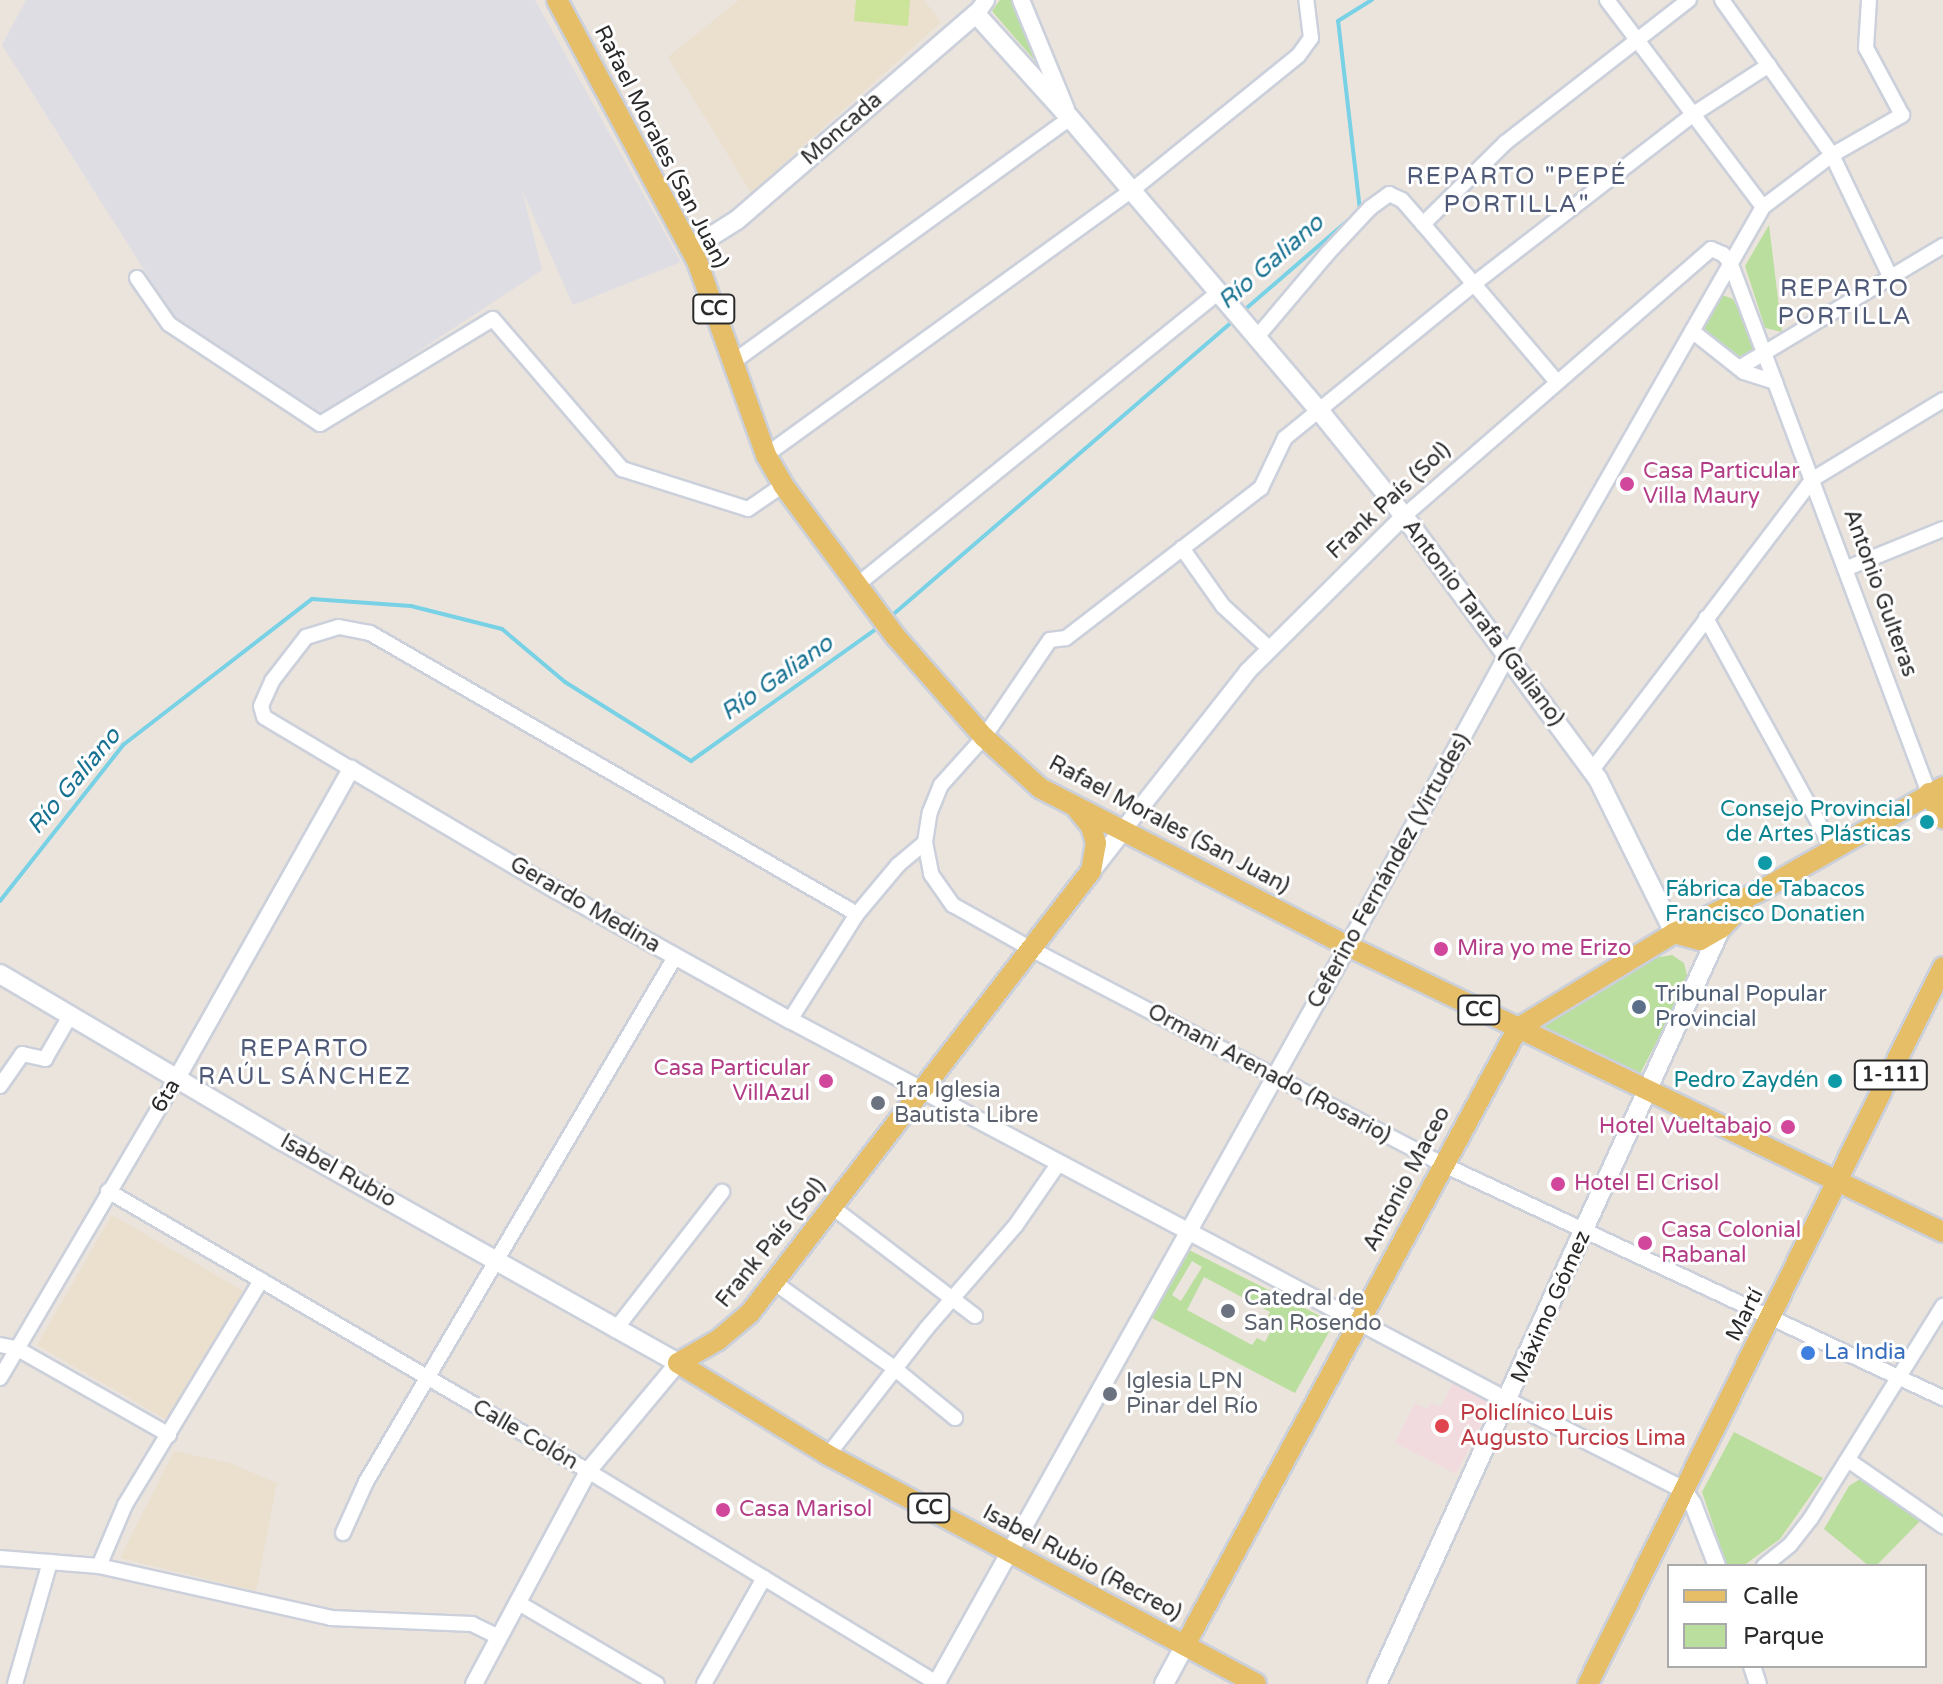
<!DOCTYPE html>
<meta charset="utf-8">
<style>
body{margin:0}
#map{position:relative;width:1943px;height:1684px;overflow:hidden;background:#ebe4dd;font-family:"Varela Round",sans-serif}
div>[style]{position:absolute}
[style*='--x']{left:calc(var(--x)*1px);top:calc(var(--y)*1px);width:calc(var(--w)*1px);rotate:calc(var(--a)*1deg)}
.industrial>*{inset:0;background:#dedde4}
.education>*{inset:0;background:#ebdfce;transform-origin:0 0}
.medical>*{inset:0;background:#f1dbde}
.green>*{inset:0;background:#b9de9d}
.pitch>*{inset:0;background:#cbe49a}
.stream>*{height:4px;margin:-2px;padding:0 2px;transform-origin:2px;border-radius:2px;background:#78d1e5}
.roads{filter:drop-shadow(2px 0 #cbd0db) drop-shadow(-2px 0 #cbd0db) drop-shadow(0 2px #cbd0db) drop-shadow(0 -2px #cbd0db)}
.minor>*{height:14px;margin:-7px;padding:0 7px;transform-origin:7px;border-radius:7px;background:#fff}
.tertiary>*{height:16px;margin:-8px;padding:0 8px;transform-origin:8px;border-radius:8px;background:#fff}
.secondary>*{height:18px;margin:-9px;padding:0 9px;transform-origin:9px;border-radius:9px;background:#fff}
.primary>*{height:20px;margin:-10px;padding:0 10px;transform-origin:10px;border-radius:10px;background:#e6be67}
.dots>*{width:22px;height:22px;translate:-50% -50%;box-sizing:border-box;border:4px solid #fff;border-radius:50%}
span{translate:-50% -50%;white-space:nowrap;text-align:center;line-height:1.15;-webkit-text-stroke:6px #fff;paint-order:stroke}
.shield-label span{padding:2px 6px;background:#fff;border:2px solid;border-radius:6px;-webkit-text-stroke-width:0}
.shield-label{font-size:20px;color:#2a2a2a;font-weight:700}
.street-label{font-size:22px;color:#2a2a2a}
.hotel-label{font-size:22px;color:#b23c85}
.left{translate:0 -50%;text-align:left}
.right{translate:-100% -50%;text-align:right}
.culture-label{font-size:22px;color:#0d838f}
.service-label{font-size:22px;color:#4e5e75}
.worship-label{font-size:22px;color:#5b616d}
.shop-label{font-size:22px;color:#366cbe}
.health-label{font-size:22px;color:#be3a42}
.neighbourhood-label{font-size:24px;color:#4e5977;letter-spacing:2px}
.water-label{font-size:24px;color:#177191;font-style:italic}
.legend{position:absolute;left:1667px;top:1564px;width:260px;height:104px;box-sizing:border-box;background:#fff;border:2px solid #aaa;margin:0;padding:10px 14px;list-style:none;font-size:24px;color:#2a2a2a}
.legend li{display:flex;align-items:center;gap:16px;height:40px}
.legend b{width:40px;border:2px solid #aaa}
</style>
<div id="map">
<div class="industrial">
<div style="clip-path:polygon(26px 0,535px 0,681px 262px,573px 305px,522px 190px,542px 270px,319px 417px,182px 330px,2px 45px)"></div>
</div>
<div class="education">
<div style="clip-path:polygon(739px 0,924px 0,941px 22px,751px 193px,668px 57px)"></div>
<div style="left:112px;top:1215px;width:156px;height:150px;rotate:30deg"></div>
<div style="clip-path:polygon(174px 1451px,230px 1463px,277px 1483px,256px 1591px,120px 1558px)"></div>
</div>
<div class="medical">
<div style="clip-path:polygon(1455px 1379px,1494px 1399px,1456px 1474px,1395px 1443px,1415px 1403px,1427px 1409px,1431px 1403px,1441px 1407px)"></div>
</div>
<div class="green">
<div style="clip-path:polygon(1000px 0,1012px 0,1036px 62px,992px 11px)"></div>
<div style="clip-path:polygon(1769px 225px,1782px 332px,1765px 328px,1745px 266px)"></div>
<div style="clip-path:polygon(1722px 295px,1733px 299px,1758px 351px,1742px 361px,1701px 326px)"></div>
<div style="clip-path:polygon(1672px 955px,1684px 963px,1688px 980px,1640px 1074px,1541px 1026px,1654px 958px)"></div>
<div style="clip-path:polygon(evenodd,1189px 1250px,1334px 1323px,1295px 1393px,1150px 1317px,1189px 1250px,1192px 1261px,1202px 1267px,1181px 1301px,1172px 1295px,1192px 1261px,1189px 1250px,1204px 1277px,1270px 1312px,1266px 1320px,1274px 1325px,1265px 1342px,1257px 1338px,1252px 1345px,1187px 1310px,1204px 1277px)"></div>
<div style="clip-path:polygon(1734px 1432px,1823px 1478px,1780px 1539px,1743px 1566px,1727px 1566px,1702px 1492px)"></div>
<div style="clip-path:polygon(1860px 1479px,1922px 1519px,1876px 1566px,1869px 1566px,1824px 1529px,1849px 1486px)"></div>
</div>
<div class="pitch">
<div style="clip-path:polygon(856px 0,910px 0,908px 26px,854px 21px)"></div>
</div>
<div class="stream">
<div style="--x:1242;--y:312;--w:156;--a:-40.8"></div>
<div style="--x:1360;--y:210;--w:190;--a:-96.6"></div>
<div style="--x:1338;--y:21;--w:40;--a:-32"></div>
<div style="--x:889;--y:618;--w:459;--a:-40.8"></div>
<div style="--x:0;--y:901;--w:199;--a:-51.7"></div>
<div style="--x:123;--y:745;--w:239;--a:-37.7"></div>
<div style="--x:312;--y:599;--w:99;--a:4"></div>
<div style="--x:411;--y:606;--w:94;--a:14.2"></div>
<div style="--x:502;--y:629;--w:82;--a:40.1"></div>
<div style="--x:565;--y:682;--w:149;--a:32.1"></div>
<div style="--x:691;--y:761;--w:231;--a:-35.5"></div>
</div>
<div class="roads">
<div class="minor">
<div style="--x:1607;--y:0;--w:259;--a:53"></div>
<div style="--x:1722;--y:0;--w:190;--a:54.6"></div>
<div style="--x:1832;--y:155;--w:134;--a:64.4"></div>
<div style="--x:1423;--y:224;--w:115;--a:-44.6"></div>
<div style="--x:1505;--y:143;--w:233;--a:-37.9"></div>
<div style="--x:137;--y:278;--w:56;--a:55.2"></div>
<div style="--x:169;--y:324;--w:181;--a:33.5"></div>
<div style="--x:320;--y:424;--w:202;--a:-31.3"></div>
<div style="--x:493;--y:319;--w:198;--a:49.3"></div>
<div style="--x:622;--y:469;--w:132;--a:17.6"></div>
<div style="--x:748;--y:509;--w:42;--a:-34.4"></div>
<div style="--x:1692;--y:331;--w:66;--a:38.3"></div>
<div style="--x:1744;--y:372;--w:33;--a:18"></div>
<div style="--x:1257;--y:337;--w:110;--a:-49.8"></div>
<div style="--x:1328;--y:253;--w:62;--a:-47"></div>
<div style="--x:1370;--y:208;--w:24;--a:-36"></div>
<div style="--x:1389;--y:194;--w:14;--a:25"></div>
<div style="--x:1402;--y:200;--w:32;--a:49"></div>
<div style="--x:1423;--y:224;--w:207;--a:49.7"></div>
<div style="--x:733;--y:362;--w:416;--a:-35.9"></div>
<div style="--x:1739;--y:368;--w:238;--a:-30.9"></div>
<div style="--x:766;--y:455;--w:450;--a:-35.9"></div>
<div style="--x:1131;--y:191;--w:215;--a:-39"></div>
<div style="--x:1298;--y:56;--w:22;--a:-54"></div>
<div style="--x:1311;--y:38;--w:38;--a:-97"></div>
<div style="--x:1404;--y:516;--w:407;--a:-41"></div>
<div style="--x:1711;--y:249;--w:13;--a:23"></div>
<div style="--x:1723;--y:254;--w:11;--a:49"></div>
<div style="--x:1730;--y:262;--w:567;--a:69.46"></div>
<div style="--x:1182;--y:548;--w:71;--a:54.7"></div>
<div style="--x:1223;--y:606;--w:64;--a:42.5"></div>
<div style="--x:1845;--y:569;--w:106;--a:-22.2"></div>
<div style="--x:857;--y:585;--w:464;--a:-39"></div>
<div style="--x:1706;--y:618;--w:264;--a:61.2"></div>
<div style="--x:1507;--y:655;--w:516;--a:-60.26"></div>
<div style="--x:1763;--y:207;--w:86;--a:-37"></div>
<div style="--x:1832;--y:155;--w:81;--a:-29.7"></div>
<div style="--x:1902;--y:115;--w:76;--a:-118.2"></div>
<div style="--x:1866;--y:48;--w:48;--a:-86.4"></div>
<div style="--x:351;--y:769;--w:101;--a:-149.1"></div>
<div style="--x:264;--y:717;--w:11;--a:-105"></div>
<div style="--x:261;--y:706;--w:27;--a:-66"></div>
<div style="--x:272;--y:681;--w:56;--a:-52.3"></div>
<div style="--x:306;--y:637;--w:34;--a:-17"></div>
<div style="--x:339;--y:627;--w:32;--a:11"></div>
<div style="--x:370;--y:633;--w:562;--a:29.99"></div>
<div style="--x:1592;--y:770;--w:365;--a:-52.8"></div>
<div style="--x:1813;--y:479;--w:152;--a:-31.3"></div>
<div style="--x:925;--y:842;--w:33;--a:79"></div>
<div style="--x:931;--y:874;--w:38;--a:55"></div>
<div style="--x:953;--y:905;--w:90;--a:29.4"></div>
<div style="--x:1031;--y:949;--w:464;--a:27.6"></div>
<div style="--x:1442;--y:1164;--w:553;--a:25.04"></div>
<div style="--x:790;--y:1020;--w:125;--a:-57.7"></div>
<div style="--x:857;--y:914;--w:64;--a:-50.1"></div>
<div style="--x:898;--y:865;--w:35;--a:-40"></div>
<div style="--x:925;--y:842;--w:30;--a:-81"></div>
<div style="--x:930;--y:812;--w:29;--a:-68"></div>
<div style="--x:941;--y:785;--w:64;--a:-48.1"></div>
<div style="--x:984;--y:737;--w:117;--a:-55.8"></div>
<div style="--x:1050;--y:640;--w:16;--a:-7"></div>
<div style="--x:1066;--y:638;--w:246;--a:-37.6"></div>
<div style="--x:1261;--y:488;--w:55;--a:-64.4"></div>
<div style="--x:1285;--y:438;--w:245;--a:-39.2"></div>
<div style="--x:1475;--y:283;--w:278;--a:-37.7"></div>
<div style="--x:1695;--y:113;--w:88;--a:-33"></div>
<div style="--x:0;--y:1086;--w:39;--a:-55"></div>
<div style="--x:22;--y:1054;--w:24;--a:12"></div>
<div style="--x:45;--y:1059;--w:50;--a:-59.8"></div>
<div style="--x:108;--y:1191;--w:556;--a:30.26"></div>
<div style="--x:588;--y:1471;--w:411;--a:31.3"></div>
<div style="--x:832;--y:1207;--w:180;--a:37.3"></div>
<div style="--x:775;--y:1283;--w:146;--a:35.5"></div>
<div style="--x:894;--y:1368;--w:79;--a:39.3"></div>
<div style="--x:615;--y:1330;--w:175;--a:-52.2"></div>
<div style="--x:0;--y:1345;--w:16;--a:11"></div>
<div style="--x:16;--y:1348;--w:176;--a:29.6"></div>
<div style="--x:0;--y:1378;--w:348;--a:-59.5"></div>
<div style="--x:828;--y:1455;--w:160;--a:-52.1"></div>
<div style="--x:926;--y:1329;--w:138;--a:-49.1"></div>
<div style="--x:1016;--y:1225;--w:75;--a:-55.3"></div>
<div style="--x:1848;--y:1460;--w:116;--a:34.8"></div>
<div style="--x:343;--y:1533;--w:56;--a:-65.7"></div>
<div style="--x:366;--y:1482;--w:609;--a:-59.52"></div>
<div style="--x:0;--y:1558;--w:99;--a:4.6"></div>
<div style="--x:99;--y:1566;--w:238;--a:12.6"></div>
<div style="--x:331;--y:1618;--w:141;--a:2.4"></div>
<div style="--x:472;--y:1624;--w:30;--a:26"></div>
<div style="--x:99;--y:1566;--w:66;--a:-66.9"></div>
<div style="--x:125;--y:1505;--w:263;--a:-58.8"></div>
<div style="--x:1764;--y:1566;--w:33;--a:-39"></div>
<div style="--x:1790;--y:1545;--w:34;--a:-52"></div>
<div style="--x:1811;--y:1518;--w:250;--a:-58.1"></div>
<div style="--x:517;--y:1602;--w:162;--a:30.4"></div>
<div style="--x:15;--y:1684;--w:127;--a:-74"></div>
<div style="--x:704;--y:1684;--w:122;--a:-60.5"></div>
</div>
<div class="tertiary">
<div style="--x:1021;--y:0;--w:118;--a:67.6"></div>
<div style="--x:976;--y:14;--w:17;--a:-54"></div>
<div style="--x:1123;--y:830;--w:202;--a:-51.8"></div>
<div style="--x:1248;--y:671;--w:220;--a:-44.8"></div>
<div style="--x:177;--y:1078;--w:355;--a:-60.6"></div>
<div style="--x:351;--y:769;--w:238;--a:30.6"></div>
<div style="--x:556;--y:890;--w:268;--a:29.1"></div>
<div style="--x:790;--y:1020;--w:813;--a:27.95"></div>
<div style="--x:1508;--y:1401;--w:197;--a:26.8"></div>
<div style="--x:1684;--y:1490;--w:17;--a:57"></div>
<div style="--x:1693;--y:1504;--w:66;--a:68.8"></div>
<div style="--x:1752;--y:1666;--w:19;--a:72"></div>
<div style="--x:474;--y:1684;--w:242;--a:-61.8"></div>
<div style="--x:588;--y:1471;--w:141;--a:-50.2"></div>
<div style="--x:936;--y:1684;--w:845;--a:-60.83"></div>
<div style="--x:1348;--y:946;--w:332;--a:-61.3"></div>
</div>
<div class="secondary">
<div style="--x:691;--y:249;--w:54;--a:-32.2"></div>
<div style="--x:737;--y:220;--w:316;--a:-40.8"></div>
<div style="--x:976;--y:14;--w:140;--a:47.9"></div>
<div style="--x:1070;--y:118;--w:382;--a:49.6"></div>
<div style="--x:1318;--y:409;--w:137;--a:51.2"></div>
<div style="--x:1404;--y:516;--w:327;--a:53.6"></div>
<div style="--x:1598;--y:779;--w:172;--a:63.7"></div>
<div style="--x:1091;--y:871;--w:52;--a:-52"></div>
<div style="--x:0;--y:974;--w:326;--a:30.6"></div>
<div style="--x:281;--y:1140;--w:455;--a:29.3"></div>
<div style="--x:1164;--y:1684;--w:44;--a:-61.7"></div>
<div style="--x:1377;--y:1684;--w:831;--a:-65.53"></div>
</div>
<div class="primary">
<div style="--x:557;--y:0;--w:296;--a:61.8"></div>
<div style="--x:697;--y:261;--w:206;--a:70.4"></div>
<div style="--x:766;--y:455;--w:34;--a:60"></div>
<div style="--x:783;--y:485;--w:189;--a:53.4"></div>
<div style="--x:896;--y:637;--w:133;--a:48.7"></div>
<div style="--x:984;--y:737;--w:76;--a:42.3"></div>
<div style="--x:1040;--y:788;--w:346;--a:27.2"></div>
<div style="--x:1348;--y:946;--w:660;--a:25.67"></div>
<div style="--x:1929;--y:793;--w:29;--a:61"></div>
<div style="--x:1077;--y:809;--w:22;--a:51"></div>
<div style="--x:1091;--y:826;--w:18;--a:74"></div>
<div style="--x:1096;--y:843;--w:28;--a:100"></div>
<div style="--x:1091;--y:871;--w:558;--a:127.65"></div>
<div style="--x:750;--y:1313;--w:42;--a:139.8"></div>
<div style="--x:718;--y:1340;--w:46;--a:150.1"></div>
<div style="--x:678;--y:1363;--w:176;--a:31.5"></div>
<div style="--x:828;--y:1455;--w:485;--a:28.1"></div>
<div style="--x:1674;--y:933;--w:27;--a:15"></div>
<div style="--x:1700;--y:940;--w:24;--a:-30"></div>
<div style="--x:1721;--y:928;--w:32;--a:-46"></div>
<div style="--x:1185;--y:1645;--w:701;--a:-61.64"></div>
<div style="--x:1518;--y:1028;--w:183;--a:-31.3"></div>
<div style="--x:1674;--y:933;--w:93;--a:-26"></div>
<div style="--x:1758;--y:892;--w:213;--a:-29.6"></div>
<div style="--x:1588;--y:1684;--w:800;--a:-63.66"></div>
</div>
</div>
<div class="dots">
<div style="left:1627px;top:484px;background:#d1479c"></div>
<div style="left:1927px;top:822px;background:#0f9aa8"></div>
<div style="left:1765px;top:863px;background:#0f9aa8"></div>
<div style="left:1441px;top:949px;background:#d1479c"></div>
<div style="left:1639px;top:1007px;background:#5c6f8a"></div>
<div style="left:826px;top:1081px;background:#d1479c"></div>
<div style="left:1835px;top:1081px;background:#0f9aa8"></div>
<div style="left:878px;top:1103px;background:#6b7280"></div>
<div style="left:1788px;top:1127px;background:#d1479c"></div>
<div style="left:1558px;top:1184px;background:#d1479c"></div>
<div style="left:1645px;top:1243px;background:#d1479c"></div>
<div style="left:1228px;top:1311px;background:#6b7280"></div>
<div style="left:1808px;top:1353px;background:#3f7fe0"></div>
<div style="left:1110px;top:1394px;background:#6b7280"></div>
<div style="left:1442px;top:1426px;background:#e0444e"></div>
<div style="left:723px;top:1510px;background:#d1479c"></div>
</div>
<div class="shield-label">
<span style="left:714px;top:309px">CC</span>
<span style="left:1479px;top:1010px">CC</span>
<span style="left:1891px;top:1075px">1-111</span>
<span style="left:929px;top:1508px">CC</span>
</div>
<div class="street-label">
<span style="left:842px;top:129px;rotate:-41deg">Moncada</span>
<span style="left:661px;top:147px;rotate:63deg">Rafael Morales (San Juan)</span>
<span style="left:1389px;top:501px;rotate:-43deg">Frank País (Sol)</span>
<span style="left:1880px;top:593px;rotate:70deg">Antonio Gulteras</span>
<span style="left:1483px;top:623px;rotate:53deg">Antonio Tarafa (Galiano)</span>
<span style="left:1169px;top:825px;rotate:28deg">Rafael Morales (San Juan)</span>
<span style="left:1389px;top:871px;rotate:-61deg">Ceferino Fernández (Virtudes)</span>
<span style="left:585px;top:905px;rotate:30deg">Gerardo Medina</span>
<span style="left:1269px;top:1074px;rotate:28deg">Ormani Arenado (Rosario)</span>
<span style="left:166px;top:1096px;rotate:-59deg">6ta</span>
<span style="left:338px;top:1171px;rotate:29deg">Isabel Rubio</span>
<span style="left:1407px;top:1179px;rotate:-62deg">Antonio Maceo</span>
<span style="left:771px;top:1243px;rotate:-51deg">Frank País (Sol)</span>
<span style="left:1551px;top:1307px;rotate:-66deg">Máximo Gómez</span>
<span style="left:1745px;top:1315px;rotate:-63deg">Martí</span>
<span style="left:525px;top:1435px;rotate:30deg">Calle Colón</span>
<span style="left:1082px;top:1563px;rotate:28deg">Isabel Rubio (Recreo)</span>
</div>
<div class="hotel-label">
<span class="left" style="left:1643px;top:484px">Casa Particular<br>Villa Maury</span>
<span class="left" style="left:1457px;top:949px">Mira yo me Erizo</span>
<span class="right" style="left:810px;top:1081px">Casa Particular<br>VillAzul</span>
<span class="right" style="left:1772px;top:1127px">Hotel Vueltabajo</span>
<span class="left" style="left:1574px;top:1184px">Hotel El Crisol</span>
<span class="left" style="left:1661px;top:1243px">Casa Colonial<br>Rabanal</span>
<span class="left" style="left:739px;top:1510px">Casa Marisol</span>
</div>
<div class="culture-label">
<span class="right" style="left:1911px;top:822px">Consejo Provincial<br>de Artes Plásticas</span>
<span style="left:1765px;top:902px">Fábrica de Tabacos<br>Francisco Donatien</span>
<span class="right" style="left:1819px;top:1081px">Pedro Zaydén</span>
</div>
<div class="service-label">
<span class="left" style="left:1655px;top:1007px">Tribunal Popular<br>Provincial</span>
</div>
<div class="worship-label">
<span class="left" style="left:894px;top:1103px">1ra Iglesia<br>Bautista Libre</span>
<span class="left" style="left:1244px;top:1311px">Catedral de<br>San Rosendo</span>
<span class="left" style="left:1126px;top:1394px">Iglesia LPN<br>Pinar del Río</span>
</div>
<div class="shop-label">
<span class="left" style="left:1824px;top:1353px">La India</span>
</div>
<div class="health-label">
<span class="left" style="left:1460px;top:1426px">Policlínico Luis<br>Augusto Turcios Lima</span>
</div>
<div class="neighbourhood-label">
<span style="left:1517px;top:191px">REPARTO "PEPÉ<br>PORTILLA"</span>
<span style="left:1845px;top:303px">REPARTO<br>PORTILLA</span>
<span style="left:305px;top:1063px">REPARTO<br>RAÚL SÁNCHEZ</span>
</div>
<div class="water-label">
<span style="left:1271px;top:262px;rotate:-41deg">Río Galiano</span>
<span style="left:777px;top:678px;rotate:-35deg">Río Galiano</span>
<span style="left:74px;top:781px;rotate:-50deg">Río Galiano</span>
</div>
<ul class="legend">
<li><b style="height:10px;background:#e6be67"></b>Calle</li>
<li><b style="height:22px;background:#b9de9d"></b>Parque</li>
</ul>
</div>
